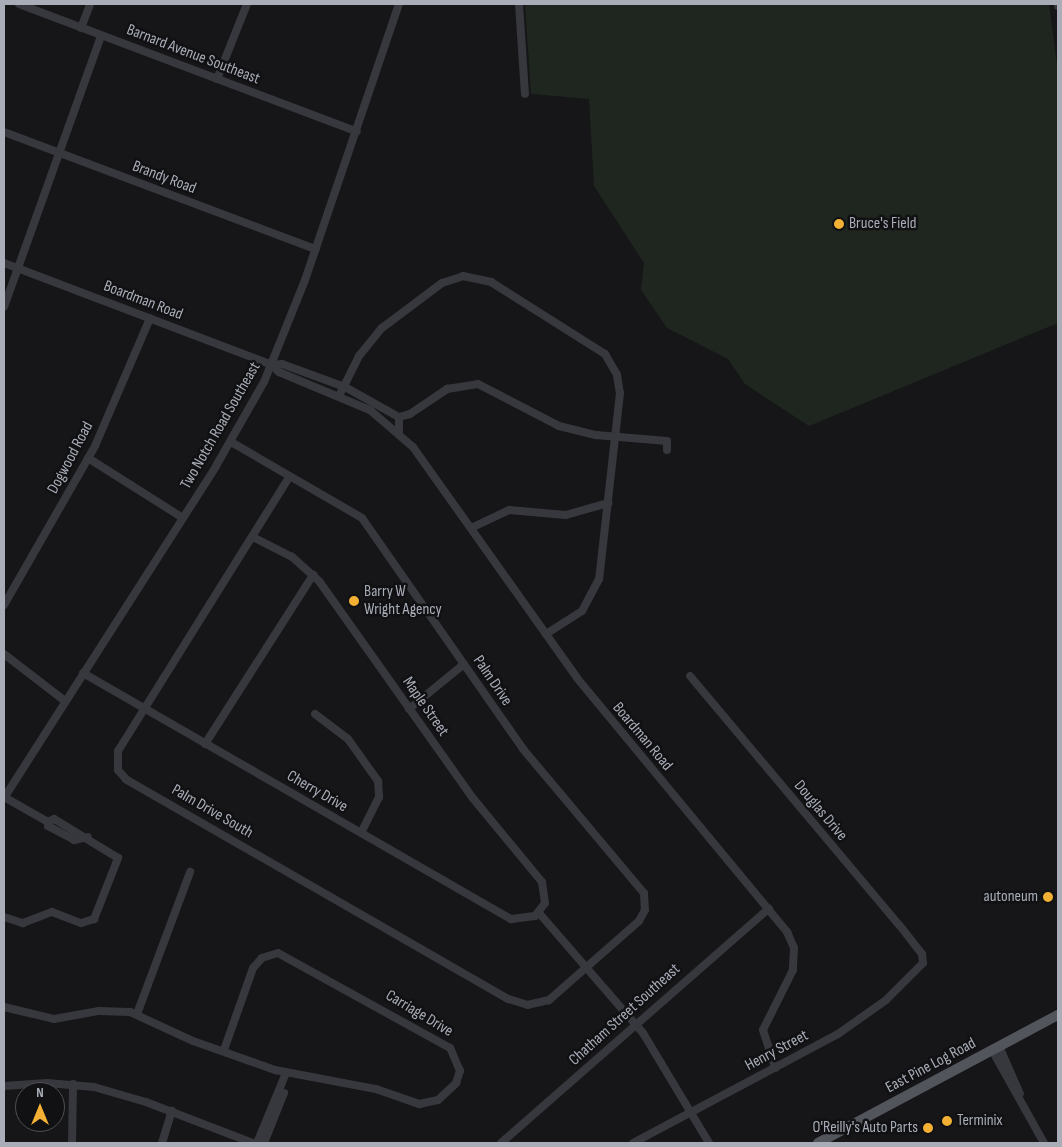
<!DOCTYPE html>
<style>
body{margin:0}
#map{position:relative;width:1062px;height:1147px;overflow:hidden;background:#161618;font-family:"Sofia Sans Condensed",sans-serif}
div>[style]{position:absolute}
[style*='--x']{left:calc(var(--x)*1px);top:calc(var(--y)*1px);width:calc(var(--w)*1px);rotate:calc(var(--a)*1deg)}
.green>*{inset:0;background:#1e261f}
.minor>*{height:8px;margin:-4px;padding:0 4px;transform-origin:4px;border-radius:4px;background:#37383d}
.major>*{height:10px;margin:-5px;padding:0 5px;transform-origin:5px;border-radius:5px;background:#53555c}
.dots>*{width:14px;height:14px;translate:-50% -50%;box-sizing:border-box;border:2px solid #111113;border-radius:50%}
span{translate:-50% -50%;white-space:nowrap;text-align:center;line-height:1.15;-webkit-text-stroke:5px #111113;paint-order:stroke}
.street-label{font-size:16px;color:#a8adb8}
.poi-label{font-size:16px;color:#a8adb8}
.left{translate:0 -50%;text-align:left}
.right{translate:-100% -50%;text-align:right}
.frame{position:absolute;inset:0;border:5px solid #a8adb8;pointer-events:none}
.north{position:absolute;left:15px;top:1082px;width:50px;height:50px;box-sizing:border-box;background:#111113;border:1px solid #4d4f55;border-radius:50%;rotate:0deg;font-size:14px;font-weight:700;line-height:20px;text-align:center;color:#a8adb8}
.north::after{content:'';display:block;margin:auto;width:18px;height:22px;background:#f2b134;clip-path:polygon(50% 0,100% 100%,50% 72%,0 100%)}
</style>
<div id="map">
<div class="green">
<div style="clip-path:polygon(525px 4px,1049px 4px,1058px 72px,1058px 323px,809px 426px,745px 384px,728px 359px,667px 328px,641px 290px,644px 263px,594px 186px,589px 99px,531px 94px)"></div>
</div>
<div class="minor">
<div style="--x:19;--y:4;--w:361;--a:20.7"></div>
<div style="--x:519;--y:4;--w:90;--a:86.2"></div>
<div style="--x:1058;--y:4;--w:2;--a:90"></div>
<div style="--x:81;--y:28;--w:26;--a:-69"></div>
<div style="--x:217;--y:79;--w:81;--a:-68.2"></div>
<div style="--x:4;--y:132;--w:333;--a:20.6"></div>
<div style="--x:4;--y:263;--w:287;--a:20.8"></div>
<div style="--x:272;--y:365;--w:10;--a:-6"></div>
<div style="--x:282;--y:364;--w:67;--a:20.1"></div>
<div style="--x:345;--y:387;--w:62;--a:29.1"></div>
<div style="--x:399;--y:417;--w:15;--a:90"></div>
<div style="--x:4;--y:307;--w:288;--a:-70.3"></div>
<div style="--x:272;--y:365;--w:10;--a:45"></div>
<div style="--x:279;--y:372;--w:99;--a:22.7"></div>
<div style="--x:370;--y:410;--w:57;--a:40.7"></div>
<div style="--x:413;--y:447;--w:283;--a:54.6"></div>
<div style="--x:577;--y:678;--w:330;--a:50.4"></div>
<div style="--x:787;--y:932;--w:17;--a:66"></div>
<div style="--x:794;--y:948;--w:22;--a:93"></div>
<div style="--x:793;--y:970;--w:67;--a:116.6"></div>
<div style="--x:763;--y:1030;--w:40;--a:72"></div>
<div style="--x:339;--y:396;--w:45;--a:-63.4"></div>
<div style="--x:359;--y:356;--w:36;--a:-51"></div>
<div style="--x:382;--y:328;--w:75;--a:-36.9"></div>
<div style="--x:442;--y:283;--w:22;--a:-18"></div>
<div style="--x:463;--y:276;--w:29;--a:12"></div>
<div style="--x:491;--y:282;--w:135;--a:32.3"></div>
<div style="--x:605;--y:354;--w:24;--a:60"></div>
<div style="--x:617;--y:375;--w:18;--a:81"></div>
<div style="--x:620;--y:393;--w:187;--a:96.4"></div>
<div style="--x:599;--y:579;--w:36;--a:118"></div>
<div style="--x:582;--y:611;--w:43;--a:147.4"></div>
<div style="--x:399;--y:417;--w:11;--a:-15"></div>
<div style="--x:410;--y:414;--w:45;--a:-34"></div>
<div style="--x:447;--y:389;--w:31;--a:-9"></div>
<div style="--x:478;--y:384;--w:91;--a:27.4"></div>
<div style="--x:559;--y:426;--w:38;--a:14"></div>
<div style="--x:596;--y:435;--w:71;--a:4.8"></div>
<div style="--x:667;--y:441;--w:9;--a:90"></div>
<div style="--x:231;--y:442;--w:151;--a:30.1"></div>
<div style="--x:362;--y:518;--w:282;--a:55.1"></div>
<div style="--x:523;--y:749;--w:188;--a:50"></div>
<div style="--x:644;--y:893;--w:17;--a:87"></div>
<div style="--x:645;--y:910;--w:13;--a:119"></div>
<div style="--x:639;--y:921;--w:120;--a:138.7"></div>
<div style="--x:549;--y:1000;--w:22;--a:167"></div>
<div style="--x:528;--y:1005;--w:21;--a:-163"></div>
<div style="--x:508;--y:999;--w:441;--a:-150.1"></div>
<div style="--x:126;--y:779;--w:12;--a:-132"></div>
<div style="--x:118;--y:770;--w:19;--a:-90"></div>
<div style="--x:118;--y:751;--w:321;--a:-58"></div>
<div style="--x:88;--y:458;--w:112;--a:32.3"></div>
<div style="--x:471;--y:528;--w:42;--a:-25.3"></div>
<div style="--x:509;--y:510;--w:57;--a:5"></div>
<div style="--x:566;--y:515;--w:44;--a:-15.9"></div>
<div style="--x:4;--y:605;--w:183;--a:-60.2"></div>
<div style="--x:95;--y:446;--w:139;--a:-66.7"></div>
<div style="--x:4;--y:654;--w:77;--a:37.6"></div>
<div style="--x:83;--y:673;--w:494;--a:29.9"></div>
<div style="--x:511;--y:919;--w:24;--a:-7"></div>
<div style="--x:535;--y:916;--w:16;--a:-52"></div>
<div style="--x:545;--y:903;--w:21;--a:-98"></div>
<div style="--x:542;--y:882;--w:110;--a:-129.5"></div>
<div style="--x:472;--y:797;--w:263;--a:-125.3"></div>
<div style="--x:320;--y:582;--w:38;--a:-138"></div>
<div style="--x:292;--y:557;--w:44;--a:-152.9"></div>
<div style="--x:409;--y:709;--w:71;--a:-39.3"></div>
<div style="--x:315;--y:714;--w:41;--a:37.1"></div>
<div style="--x:348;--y:739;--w:52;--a:54.5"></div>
<div style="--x:378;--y:781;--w:16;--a:86"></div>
<div style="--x:379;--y:797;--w:40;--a:116.6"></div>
<div style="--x:205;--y:744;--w:201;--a:-57.4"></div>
<div style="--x:4;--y:798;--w:394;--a:-57.4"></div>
<div style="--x:216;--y:466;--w:97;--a:-60.3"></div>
<div style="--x:264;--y:382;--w:110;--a:-68.1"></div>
<div style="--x:305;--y:280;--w:292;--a:-71.2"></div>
<div style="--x:48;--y:822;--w:4;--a:90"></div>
<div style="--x:48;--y:826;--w:30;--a:28"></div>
<div style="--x:74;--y:840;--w:14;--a:-12"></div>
<div style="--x:539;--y:913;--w:159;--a:49.1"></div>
<div style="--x:643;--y:1033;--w:128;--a:59"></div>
<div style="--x:4;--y:917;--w:20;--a:18"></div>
<div style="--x:23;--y:923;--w:31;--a:-21"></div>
<div style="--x:52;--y:912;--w:31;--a:21"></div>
<div style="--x:81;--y:923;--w:14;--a:-17"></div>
<div style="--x:94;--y:919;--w:66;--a:-68.5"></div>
<div style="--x:118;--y:858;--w:75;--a:-148.6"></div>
<div style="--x:54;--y:819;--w:7;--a:153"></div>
<div style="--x:48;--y:822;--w:51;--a:-150.4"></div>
<div style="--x:4;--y:1007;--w:51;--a:13.5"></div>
<div style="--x:54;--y:1019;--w:46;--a:-10.1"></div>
<div style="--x:99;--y:1011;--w:31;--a:2"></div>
<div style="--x:130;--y:1012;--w:69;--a:24.7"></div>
<div style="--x:193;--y:1041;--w:87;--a:19.5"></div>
<div style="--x:275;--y:1070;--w:103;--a:10.7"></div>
<div style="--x:376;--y:1089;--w:46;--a:19.2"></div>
<div style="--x:419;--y:1104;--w:19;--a:-12"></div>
<div style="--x:438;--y:1100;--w:25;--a:-43"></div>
<div style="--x:456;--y:1083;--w:13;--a:-72"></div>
<div style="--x:460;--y:1071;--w:25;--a:-113"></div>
<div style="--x:450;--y:1048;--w:196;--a:-151.1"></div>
<div style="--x:278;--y:953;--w:17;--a:163"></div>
<div style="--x:262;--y:958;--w:13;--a:132"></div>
<div style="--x:253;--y:968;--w:87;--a:109.5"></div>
<div style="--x:137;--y:1014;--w:152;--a:-69.5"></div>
<div style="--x:999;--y:1046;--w:52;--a:66.4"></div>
<div style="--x:992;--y:1050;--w:107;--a:60.8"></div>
<div style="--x:4;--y:1086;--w:43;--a:-4"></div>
<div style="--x:47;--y:1083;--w:47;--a:4.9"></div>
<div style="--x:94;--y:1087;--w:54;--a:16.1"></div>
<div style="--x:146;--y:1102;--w:115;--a:21"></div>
<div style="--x:72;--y:1143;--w:59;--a:-89"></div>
<div style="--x:162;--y:1143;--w:34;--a:-73"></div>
<div style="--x:257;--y:1143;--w:76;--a:-67.5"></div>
<div style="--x:264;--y:1143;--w:54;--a:-68.2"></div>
<div style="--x:501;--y:1143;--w:356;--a:-41.2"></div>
<div style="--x:633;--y:1143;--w:232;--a:-28"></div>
<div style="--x:838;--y:1034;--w:59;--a:-35.3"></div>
<div style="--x:886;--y:1000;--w:52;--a:-45"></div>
<div style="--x:923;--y:963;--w:9;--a:-96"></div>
<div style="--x:922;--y:954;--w:37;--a:-128"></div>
<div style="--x:899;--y:925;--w:325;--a:-130"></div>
</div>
<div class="major">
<div style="--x:818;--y:1143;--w:272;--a:-28.1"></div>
</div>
<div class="dots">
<div style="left:839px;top:224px;background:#f2b134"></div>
<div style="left:354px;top:601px;background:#f2b134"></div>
<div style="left:1048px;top:897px;background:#f2b134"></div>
<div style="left:947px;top:1121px;background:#f2b134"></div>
<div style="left:928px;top:1128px;background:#f2b134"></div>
</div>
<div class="street-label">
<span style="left:193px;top:55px;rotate:21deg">Barnard Avenue Southeast</span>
<span style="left:164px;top:178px;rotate:21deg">Brandy Road</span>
<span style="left:143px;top:301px;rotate:21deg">Boardman Road</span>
<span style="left:221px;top:426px;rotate:-60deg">Two Notch Road Southeast</span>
<span style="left:71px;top:458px;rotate:-62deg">Dogwood Road</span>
<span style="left:492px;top:681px;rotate:56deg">Palm Drive</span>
<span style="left:425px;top:707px;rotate:55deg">Maple Street</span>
<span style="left:642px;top:737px;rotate:50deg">Boardman Road</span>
<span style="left:317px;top:792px;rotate:30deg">Cherry Drive</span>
<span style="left:820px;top:811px;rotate:50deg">Douglas Drive</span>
<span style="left:212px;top:812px;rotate:30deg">Palm Drive South</span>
<span style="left:419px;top:1014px;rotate:31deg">Carriage Drive</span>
<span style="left:625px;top:1015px;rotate:-42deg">Chatham Street Southeast</span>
<span style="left:777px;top:1051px;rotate:-28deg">Henry Street</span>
<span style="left:931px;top:1066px;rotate:-28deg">East Pine Log Road</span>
</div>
<div class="poi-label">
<span class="left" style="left:849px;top:224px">Bruce's Field</span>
<span class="left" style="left:364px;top:601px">Barry W<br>Wright Agency</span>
<span class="right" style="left:1038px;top:897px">autoneum</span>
<span class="left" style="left:957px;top:1121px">Terminix</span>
<span class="right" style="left:918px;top:1128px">O'Reilly's Auto Parts</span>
</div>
<div class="frame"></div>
<div class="north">N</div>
</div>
